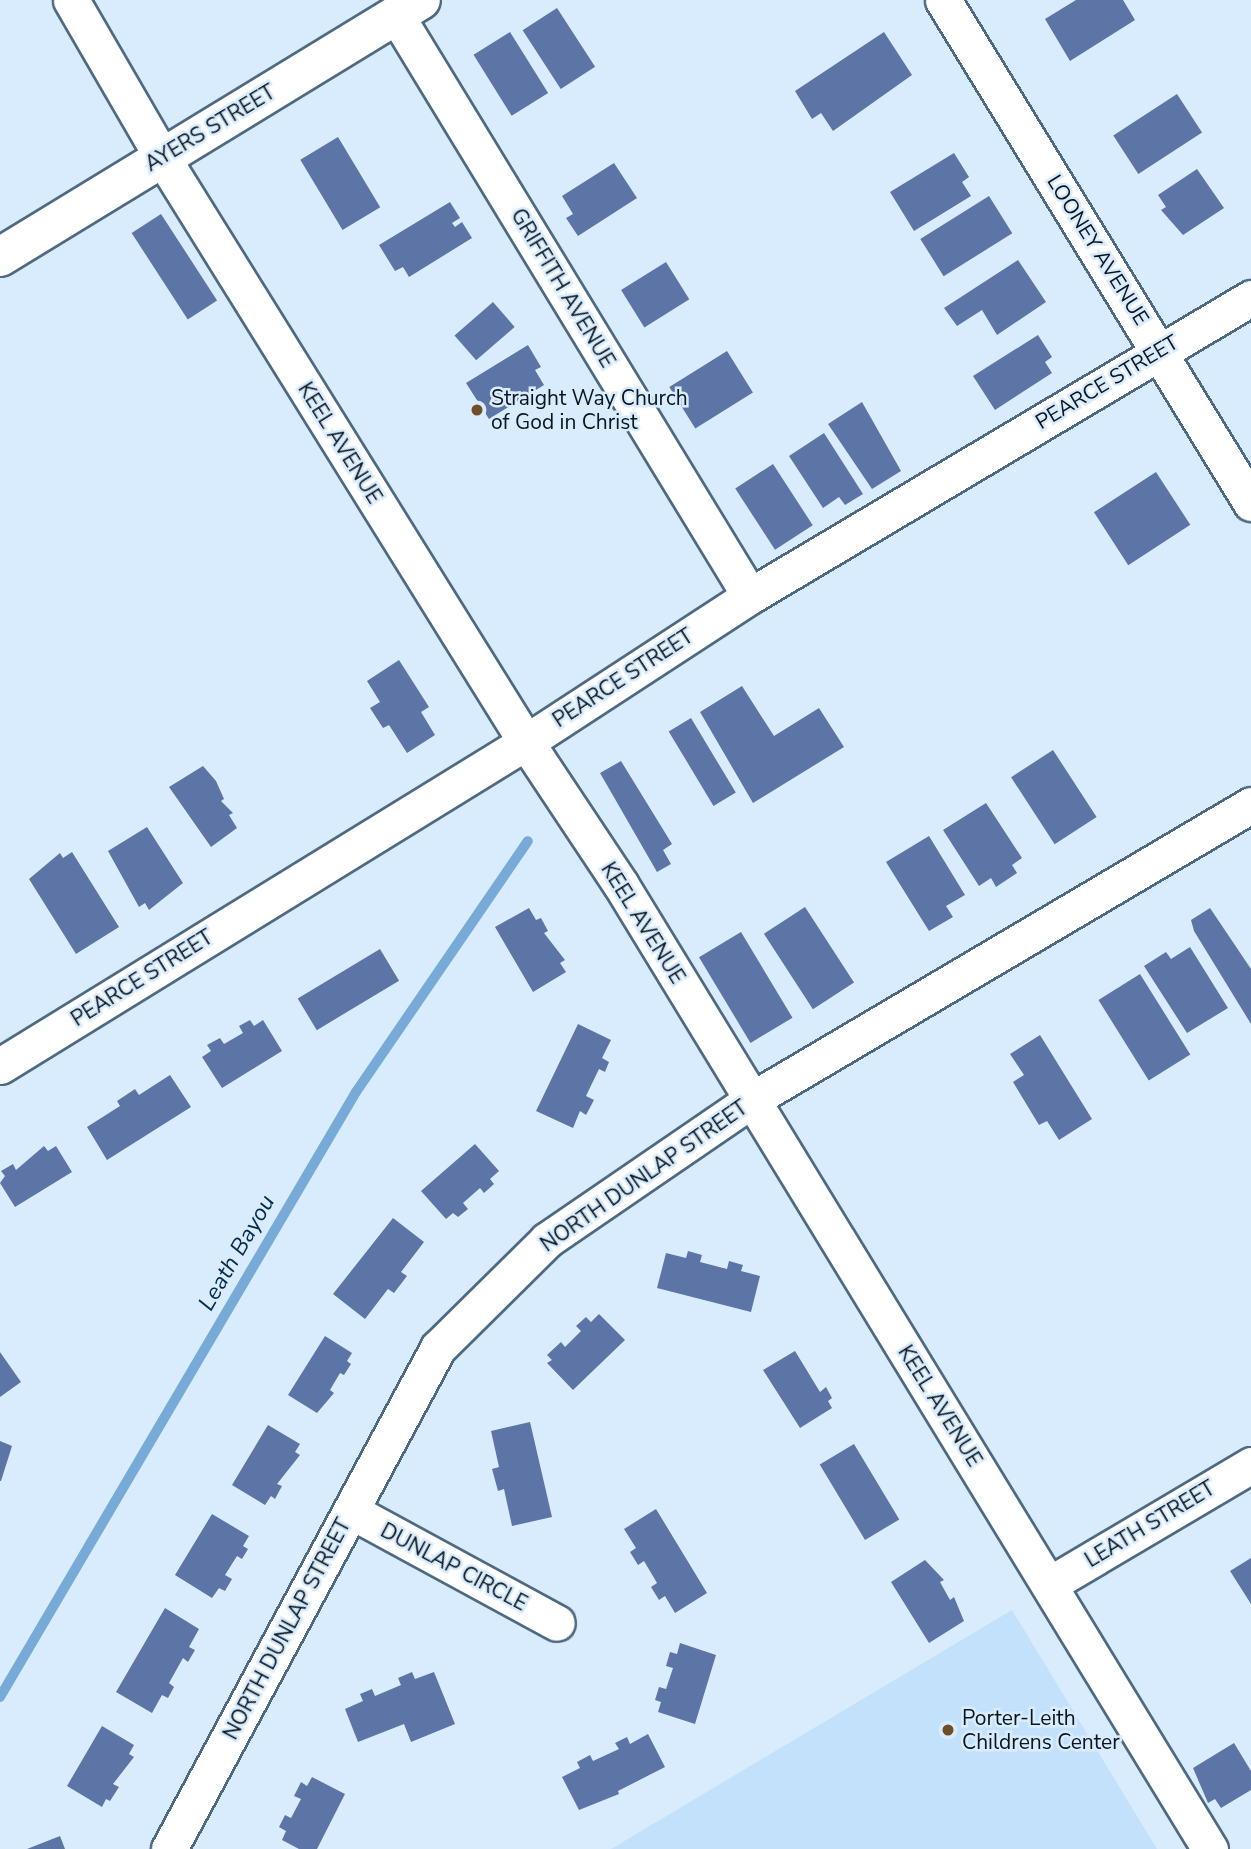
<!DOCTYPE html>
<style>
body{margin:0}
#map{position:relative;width:1251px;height:1849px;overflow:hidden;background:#d9ecfd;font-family:"Nunito Sans",sans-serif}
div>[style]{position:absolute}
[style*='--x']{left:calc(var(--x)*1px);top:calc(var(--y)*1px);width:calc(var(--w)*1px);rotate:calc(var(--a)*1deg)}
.built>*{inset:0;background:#c3e1fb}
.stream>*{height:10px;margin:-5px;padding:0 5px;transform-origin:5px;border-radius:5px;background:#77aad6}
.building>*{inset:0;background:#5d74a6;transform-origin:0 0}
.roads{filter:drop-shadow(2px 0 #4e6a82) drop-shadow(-2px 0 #4e6a82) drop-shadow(0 2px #4e6a82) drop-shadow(0 -2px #4e6a82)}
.street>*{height:35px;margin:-17.5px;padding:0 17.5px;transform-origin:17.5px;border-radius:17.5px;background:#fff}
.secondary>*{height:38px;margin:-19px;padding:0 19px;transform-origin:19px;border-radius:19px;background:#fff}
.dots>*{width:19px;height:19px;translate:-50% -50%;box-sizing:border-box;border:4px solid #d9ecfd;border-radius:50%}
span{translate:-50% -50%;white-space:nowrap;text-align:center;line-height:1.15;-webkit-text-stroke:5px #d9ecfd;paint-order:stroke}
.street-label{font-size:21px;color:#0a151e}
.poi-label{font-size:21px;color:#0a151e}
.left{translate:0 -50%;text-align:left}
.water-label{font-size:23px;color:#022b48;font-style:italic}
</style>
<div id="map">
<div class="built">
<div style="clip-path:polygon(1012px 1610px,1157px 1849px,611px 1849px)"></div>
</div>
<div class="stream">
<div style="--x:0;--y:1697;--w:702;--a:-59.53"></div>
<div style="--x:356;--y:1092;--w:304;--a:-55.6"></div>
</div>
<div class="building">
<div style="clip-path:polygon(1076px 0,1123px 0,1135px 20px,1070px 61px,1045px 19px)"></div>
<div style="left:557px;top:8px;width:70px;height:41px;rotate:57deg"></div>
<div style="left:510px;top:32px;width:72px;height:43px;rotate:58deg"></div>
<div style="clip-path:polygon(884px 32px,912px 75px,833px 131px,821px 113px,812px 119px,795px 91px)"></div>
<div style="left:1177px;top:94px;width:46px;height:76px;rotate:57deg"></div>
<div style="left:338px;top:137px;width:82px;height:44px;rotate:59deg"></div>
<div style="clip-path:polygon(954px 153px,969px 177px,962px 182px,971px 196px,914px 231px,890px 192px)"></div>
<div style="clip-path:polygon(614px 163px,637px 198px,578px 236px,566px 218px,573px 214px,562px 196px)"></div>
<div style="clip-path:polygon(1197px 169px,1224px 208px,1183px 235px,1161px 210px,1166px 207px,1158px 195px)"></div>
<div style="left:989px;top:196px;width:44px;height:81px;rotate:58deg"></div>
<div style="clip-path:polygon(450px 202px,460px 218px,452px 223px,455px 227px,462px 222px,472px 238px,409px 277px,403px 267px,395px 271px,379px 245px)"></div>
<div style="left:161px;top:214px;width:103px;height:35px;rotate:57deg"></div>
<div style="clip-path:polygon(1018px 260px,1046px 302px,997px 335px,982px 310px,957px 326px,944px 308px)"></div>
<div style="left:666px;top:262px;width:44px;height:53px;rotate:58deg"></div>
<div style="left:493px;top:302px;width:33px;height:51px;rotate:49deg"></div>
<div style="clip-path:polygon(1038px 335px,1052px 357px,1045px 362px,1052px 373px,995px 410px,973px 376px)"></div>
<div style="clip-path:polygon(528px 345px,541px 367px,535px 370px,544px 385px,489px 419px,466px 383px)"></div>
<div style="left:727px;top:351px;width:49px;height:68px;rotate:58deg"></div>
<div style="clip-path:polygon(862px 402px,901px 471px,872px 489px,828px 424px)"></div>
<div style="clip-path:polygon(824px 433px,863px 494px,845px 505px,839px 497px,823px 508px,789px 456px)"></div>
<div style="left:773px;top:464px;width:73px;height:45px;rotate:57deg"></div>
<div style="left:1156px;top:472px;width:63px;height:74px;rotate:57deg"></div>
<div style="clip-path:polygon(399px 660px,429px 707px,421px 712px,435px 735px,407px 753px,389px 725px,383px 728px,370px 708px,380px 702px,367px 681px)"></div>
<div style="clip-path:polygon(742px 686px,774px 736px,819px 708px,844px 747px,753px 803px,700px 712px)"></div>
<div style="left:691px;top:718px;width:87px;height:26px;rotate:59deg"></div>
<div style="left:1053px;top:750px;width:80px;height:50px;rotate:57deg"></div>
<div style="clip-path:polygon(621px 761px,672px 844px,663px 850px,671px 864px,657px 872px,600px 773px)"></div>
<div style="clip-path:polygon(203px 766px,216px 781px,224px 799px,221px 801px,233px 813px,229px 815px,237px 828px,211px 847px,169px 787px)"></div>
<div style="clip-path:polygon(986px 803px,1022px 858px,1012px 865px,1017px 873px,996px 887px,991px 878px,979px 886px,943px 830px)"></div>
<div style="clip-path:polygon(147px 827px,183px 883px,149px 910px,145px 903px,139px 907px,108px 851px)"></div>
<div style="clip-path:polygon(929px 836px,965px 895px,946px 906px,953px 917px,929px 931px,886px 862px)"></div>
<div style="clip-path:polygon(72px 852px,119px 927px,76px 954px,29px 879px,60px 853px,63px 858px)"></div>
<div style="left:805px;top:907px;width:90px;height:49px;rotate:57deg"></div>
<div style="clip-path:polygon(529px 908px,536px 920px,541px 918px,548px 931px,544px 933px,565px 960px,560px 963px,566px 972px,533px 992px,495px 927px)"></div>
<div style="clip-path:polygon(1210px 908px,1251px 969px,1251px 1024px,1194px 931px,1191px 920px)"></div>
<div style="left:741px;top:932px;width:100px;height:49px;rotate:59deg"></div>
<div style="clip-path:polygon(1190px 947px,1228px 1008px,1187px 1033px,1144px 966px,1166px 952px,1171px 959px)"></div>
<div style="left:380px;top:949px;width:37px;height:96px;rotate:59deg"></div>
<div style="left:1140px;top:974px;width:95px;height:49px;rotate:58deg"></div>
<div style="clip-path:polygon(250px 1020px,254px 1026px,263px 1020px,282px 1051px,222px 1088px,202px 1057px,211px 1051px,207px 1045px,220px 1038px,224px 1044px,243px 1033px,239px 1026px)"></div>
<div style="clip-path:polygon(578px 1024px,611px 1040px,602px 1058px,609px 1062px,605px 1072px,599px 1069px,586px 1096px,594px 1100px,586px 1115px,580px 1111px,573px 1128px,536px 1111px)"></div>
<div style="clip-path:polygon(1040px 1035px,1092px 1119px,1059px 1140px,1047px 1121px,1039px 1125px,1013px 1082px,1024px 1075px,1010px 1054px)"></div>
<div style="clip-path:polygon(170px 1075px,191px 1107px,107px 1160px,87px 1127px,120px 1106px,117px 1101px,135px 1089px,139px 1095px)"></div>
<div style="clip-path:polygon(475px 1144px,499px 1171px,490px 1179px,494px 1184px,484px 1193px,480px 1188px,463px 1203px,468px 1209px,458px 1217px,453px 1213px,446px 1219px,421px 1191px)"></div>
<div style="clip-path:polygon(44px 1146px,48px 1151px,56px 1146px,72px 1172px,15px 1207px,0 1183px,5px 1176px,1px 1171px,13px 1164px,16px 1170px)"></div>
<div style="clip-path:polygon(393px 1218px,424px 1242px,401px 1272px,407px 1276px,394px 1293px,388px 1289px,365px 1319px,333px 1294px)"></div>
<div style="clip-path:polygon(688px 1251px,702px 1255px,700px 1262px,727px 1269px,729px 1261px,743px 1265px,741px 1271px,760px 1276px,751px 1312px,657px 1288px,666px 1253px,686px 1258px)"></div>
<div style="clip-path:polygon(599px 1314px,625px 1340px,573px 1390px,547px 1363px,552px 1360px,547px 1355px,561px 1342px,565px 1347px,581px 1331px,576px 1326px,586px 1317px,591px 1322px)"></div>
<div style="clip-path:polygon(325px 1336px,352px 1353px,347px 1361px,351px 1364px,344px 1375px,340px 1373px,330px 1390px,334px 1393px,317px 1413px,288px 1395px)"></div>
<div style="clip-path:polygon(795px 1351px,820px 1392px,826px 1387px,832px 1398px,828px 1401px,832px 1408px,800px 1428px,763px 1370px)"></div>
<div style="clip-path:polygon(0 1352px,21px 1382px,0 1397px)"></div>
<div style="clip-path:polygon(530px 1422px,552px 1517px,512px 1526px,504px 1489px,498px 1491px,492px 1469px,499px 1467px,491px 1431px)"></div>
<div style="clip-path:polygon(268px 1425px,300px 1444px,295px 1452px,300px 1455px,277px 1484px,282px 1486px,275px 1499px,271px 1496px,265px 1505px,232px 1485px)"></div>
<div style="clip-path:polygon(0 1441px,12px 1446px,1px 1481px,0 1481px)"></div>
<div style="left:854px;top:1444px;width:88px;height:40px;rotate:59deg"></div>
<div style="clip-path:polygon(656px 1509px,707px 1593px,675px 1613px,665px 1596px,659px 1600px,651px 1587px,657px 1583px,644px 1561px,638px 1565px,630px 1552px,636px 1548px,624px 1529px)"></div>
<div style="clip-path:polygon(212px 1514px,249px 1536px,243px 1546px,248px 1549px,242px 1559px,237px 1556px,225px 1575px,232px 1579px,225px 1591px,219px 1588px,212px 1598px,175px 1575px)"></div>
<div style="clip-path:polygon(1251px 1558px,1251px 1604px,1230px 1571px)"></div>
<div style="clip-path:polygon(925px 1560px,944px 1580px,940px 1582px,950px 1600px,954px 1597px,964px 1621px,929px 1643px,891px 1582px)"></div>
<div style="clip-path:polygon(165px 1608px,199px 1629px,189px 1647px,195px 1650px,188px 1662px,183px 1658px,169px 1683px,174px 1687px,168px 1698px,162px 1695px,152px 1713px,116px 1692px)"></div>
<div style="clip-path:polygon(680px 1643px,716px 1655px,695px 1724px,658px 1712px,661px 1702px,655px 1700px,659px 1687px,666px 1689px,673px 1668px,666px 1666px,670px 1652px,677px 1654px)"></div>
<div style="clip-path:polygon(412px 1672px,415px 1679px,434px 1672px,455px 1724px,411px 1742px,404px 1724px,358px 1742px,345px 1709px,363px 1701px,360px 1694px,372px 1689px,375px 1696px,401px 1685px,398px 1678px)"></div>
<div style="clip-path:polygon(102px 1726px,134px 1745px,129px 1754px,134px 1757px,113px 1784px,119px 1787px,110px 1801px,106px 1799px,102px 1807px,67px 1786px)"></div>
<div style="clip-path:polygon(648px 1734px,665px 1767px,618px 1791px,619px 1794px,579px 1810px,562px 1777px,580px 1768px,577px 1762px,590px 1755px,593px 1761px,619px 1749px,615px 1743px,627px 1737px,630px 1744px)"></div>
<div style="clip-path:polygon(1234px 1743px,1251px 1771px,1251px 1790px,1221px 1808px,1215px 1799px,1208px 1803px,1193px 1768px)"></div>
<div style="clip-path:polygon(312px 1777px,345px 1794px,317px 1849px,299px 1849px,282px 1840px,286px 1831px,279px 1827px,285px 1815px,291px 1818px,301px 1799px,294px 1796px,301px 1782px,307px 1786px)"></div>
<div style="clip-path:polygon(60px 1836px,65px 1849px,27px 1849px)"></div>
</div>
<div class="roads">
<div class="street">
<div style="--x:71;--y:0;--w:181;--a:59.9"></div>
<div style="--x:162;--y:157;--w:689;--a:58.11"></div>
<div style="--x:526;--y:742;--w:172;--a:56.4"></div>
<div style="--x:621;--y:885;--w:1130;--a:58.58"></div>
<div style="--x:943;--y:0;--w:590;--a:58.52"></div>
<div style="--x:396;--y:15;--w:680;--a:58.65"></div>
<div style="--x:0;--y:1066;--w:618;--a:-31.63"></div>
<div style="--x:526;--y:742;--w:267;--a:-33.1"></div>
<div style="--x:750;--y:596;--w:583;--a:-30.74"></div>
<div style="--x:351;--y:1511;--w:234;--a:28.5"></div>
<div style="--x:1050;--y:1584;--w:234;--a:-30.6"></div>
<div style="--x:169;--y:1849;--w:569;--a:-61.77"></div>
<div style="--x:438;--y:1348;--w:153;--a:-44.7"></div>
<div style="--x:547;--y:1240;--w:250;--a:-34.4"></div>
<div style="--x:753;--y:1099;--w:578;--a:-30.56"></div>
</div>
<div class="secondary">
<div style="--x:0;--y:257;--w:493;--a:-31.4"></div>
</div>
</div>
<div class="dots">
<div style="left:477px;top:410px;background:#714d28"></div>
<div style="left:948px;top:1730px;background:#714d28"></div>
</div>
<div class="street-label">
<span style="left:210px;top:128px;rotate:-31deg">AYERS STREET</span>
<span style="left:1098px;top:250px;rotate:58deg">LOONEY AVENUE</span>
<span style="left:563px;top:288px;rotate:59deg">GRIFFITH AVENUE</span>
<span style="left:1107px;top:382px;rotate:-31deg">PEARCE STREET</span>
<span style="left:340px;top:443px;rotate:58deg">KEEL AVENUE</span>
<span style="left:623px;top:678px;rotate:-33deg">PEARCE STREET</span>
<span style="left:643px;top:923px;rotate:58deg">KEEL AVENUE</span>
<span style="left:142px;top:978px;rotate:-32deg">PEARCE STREET</span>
<span style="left:644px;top:1176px;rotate:-35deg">NORTH DUNLAP STREET</span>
<span style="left:940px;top:1406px;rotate:58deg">KEEL AVENUE</span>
<span style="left:1150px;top:1524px;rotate:-31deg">LEATH STREET</span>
<span style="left:454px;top:1567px;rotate:28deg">DUNLAP CIRCLE</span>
<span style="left:287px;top:1629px;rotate:-62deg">NORTH DUNLAP STREET</span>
</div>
<div class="poi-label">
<span class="left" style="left:491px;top:410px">Straight Way Church<br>of God in Christ</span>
<span class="left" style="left:962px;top:1730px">Porter-Leith<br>Childrens Center</span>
</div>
<div class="water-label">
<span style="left:237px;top:1253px;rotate:-60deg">Leath Bayou</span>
</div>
</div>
